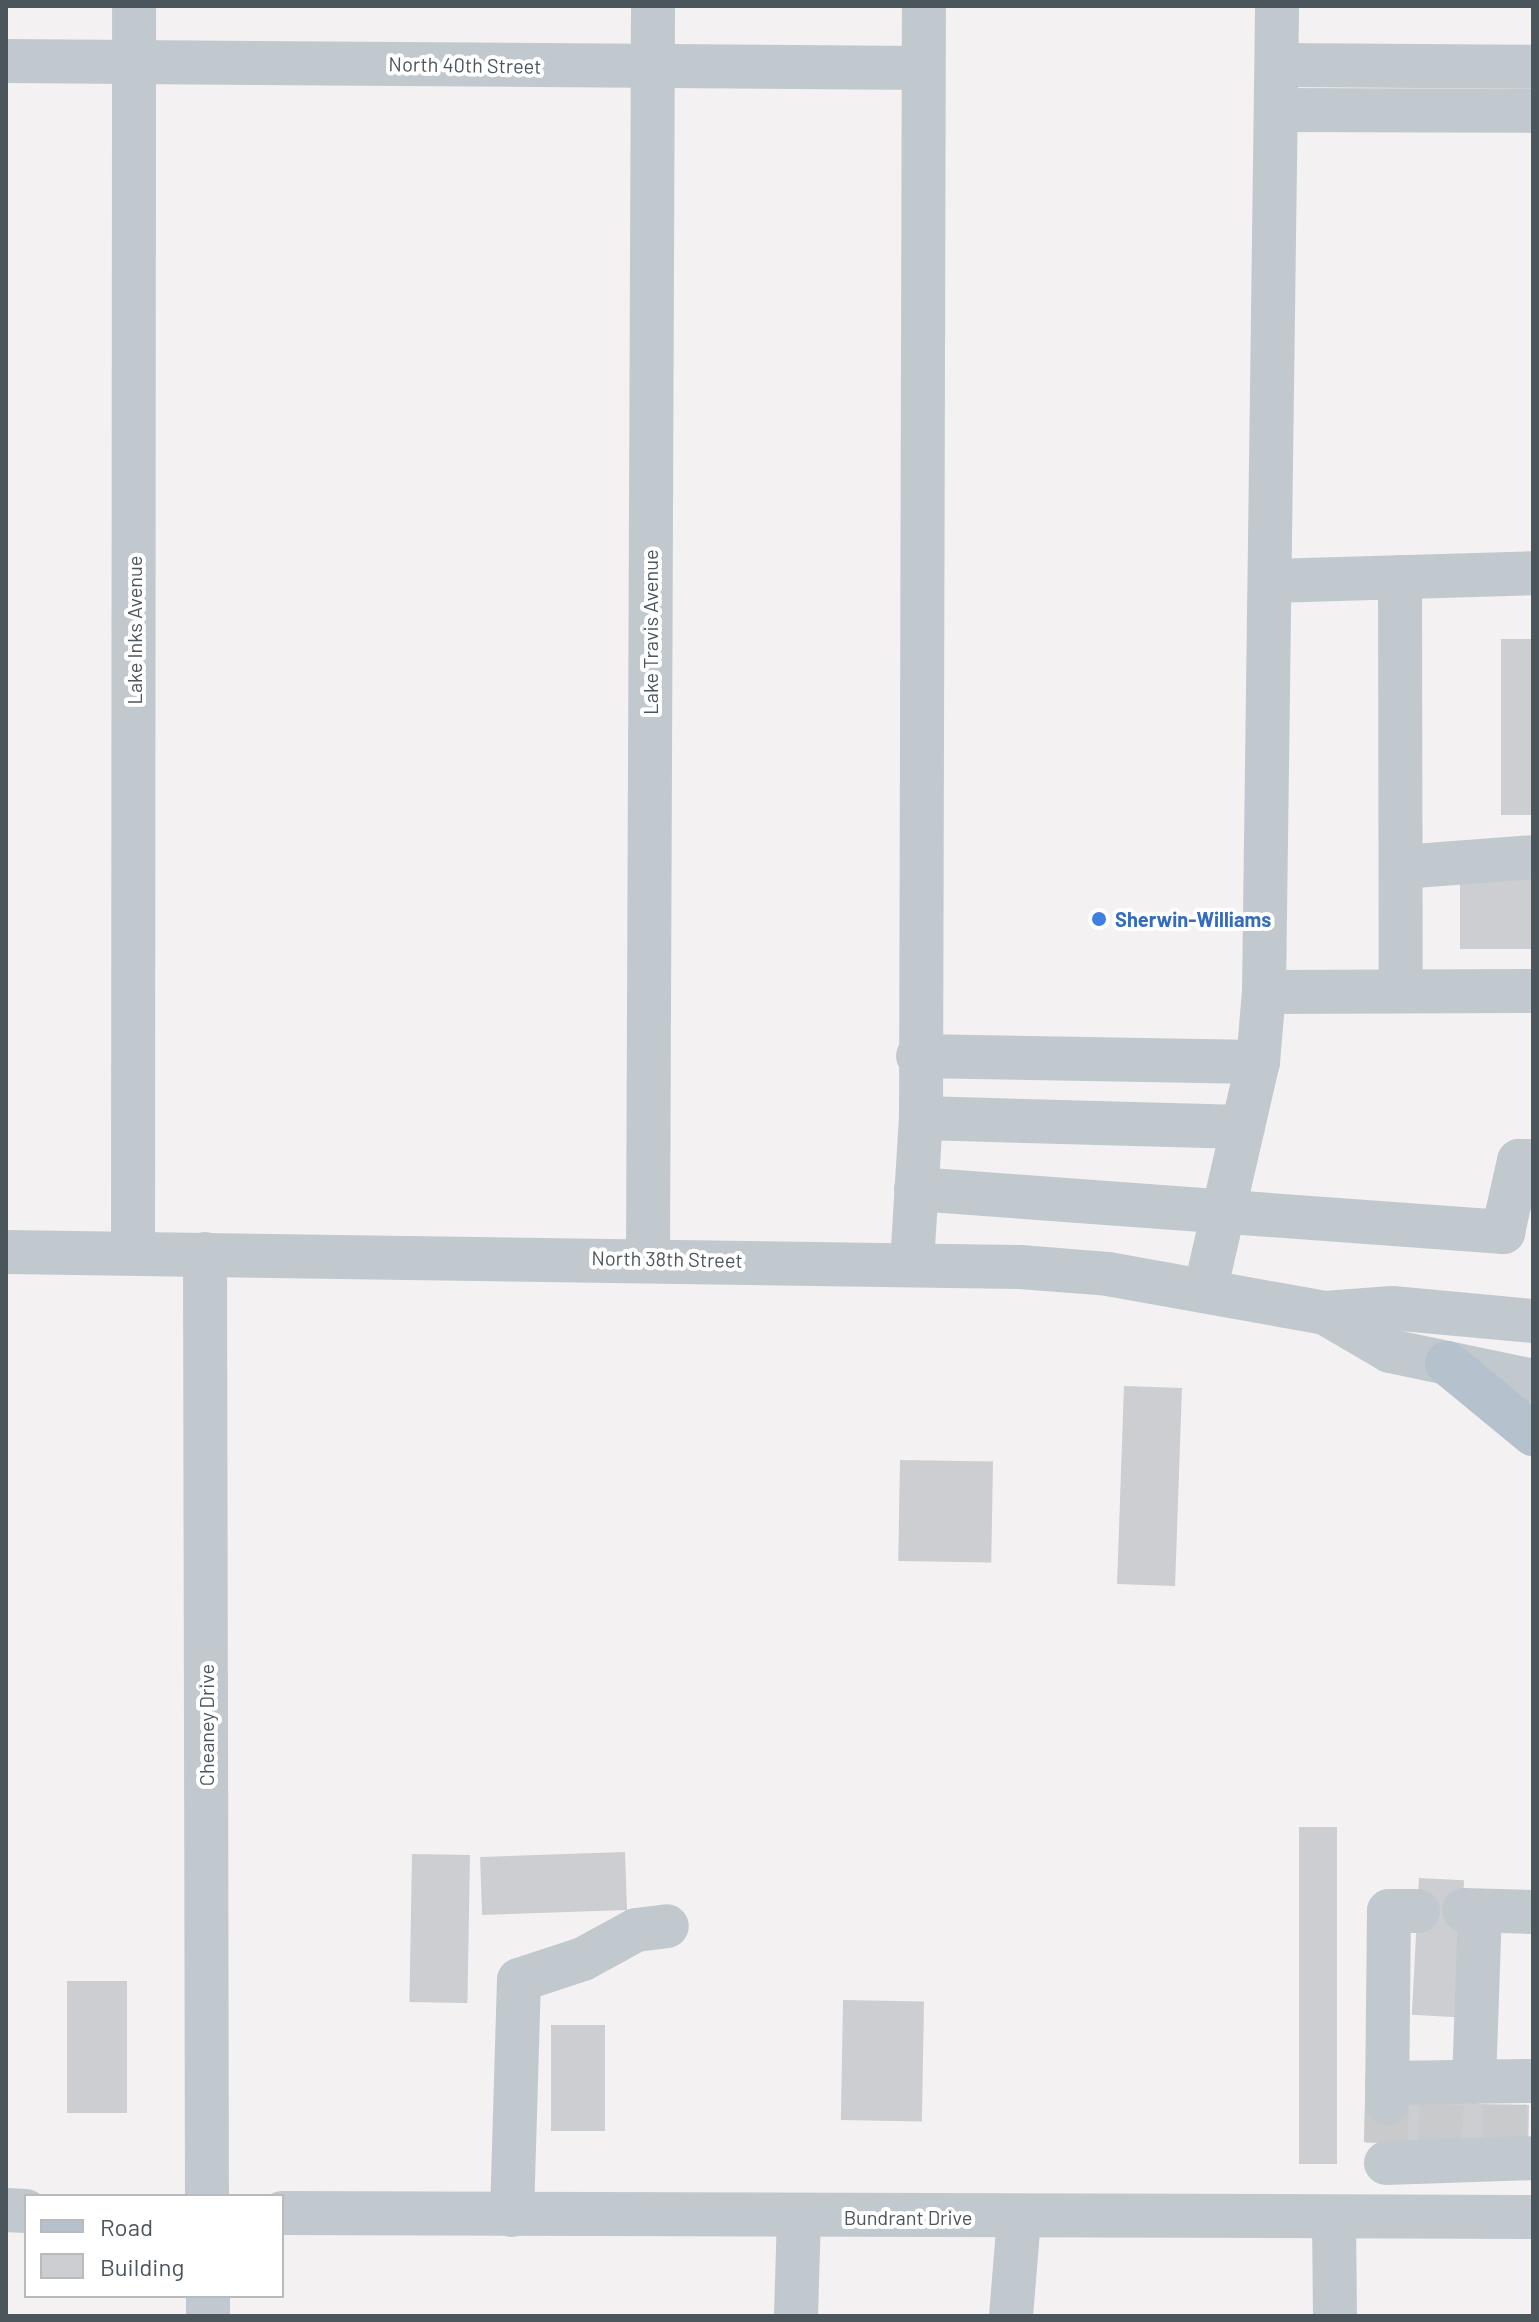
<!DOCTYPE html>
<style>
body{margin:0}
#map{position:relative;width:1539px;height:2322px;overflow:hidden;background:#f3f1f2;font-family:Barlow,sans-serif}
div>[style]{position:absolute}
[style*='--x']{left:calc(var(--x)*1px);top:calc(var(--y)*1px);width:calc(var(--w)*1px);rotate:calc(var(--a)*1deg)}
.building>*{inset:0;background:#ccced2;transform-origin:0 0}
.minor-tunnel>*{height:44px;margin-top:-22px;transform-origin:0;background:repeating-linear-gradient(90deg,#c9cacc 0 44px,transparent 0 66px)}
.minor>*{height:44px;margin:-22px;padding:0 22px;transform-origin:22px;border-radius:22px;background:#c1c9ce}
.major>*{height:44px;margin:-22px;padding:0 22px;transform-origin:22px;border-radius:22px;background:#b5c1cc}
.dots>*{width:22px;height:22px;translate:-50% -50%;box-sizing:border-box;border:4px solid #fff;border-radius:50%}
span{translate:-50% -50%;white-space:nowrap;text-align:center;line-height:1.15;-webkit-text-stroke:8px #fff;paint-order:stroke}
.street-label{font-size:20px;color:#4b555c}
.shop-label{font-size:20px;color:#366cbe;font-weight:700}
.left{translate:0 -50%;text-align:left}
.frame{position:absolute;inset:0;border:8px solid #4b555c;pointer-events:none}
.legend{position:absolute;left:24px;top:2194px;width:260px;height:104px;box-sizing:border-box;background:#fff;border:2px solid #b7bbbe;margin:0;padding:10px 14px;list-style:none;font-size:24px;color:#4b555c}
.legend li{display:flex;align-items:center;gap:16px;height:40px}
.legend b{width:40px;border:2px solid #b7bbbe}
</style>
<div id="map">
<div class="building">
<div style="left:1501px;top:639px;width:32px;height:176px"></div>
<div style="left:1533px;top:876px;width:73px;height:73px;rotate:90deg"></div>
<div style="left:1124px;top:1386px;width:58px;height:198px;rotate:2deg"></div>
<div style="left:900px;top:1460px;width:93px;height:101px;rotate:1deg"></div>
<div style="left:1299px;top:1827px;width:38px;height:337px"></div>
<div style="left:625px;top:1852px;width:58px;height:145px;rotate:88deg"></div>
<div style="left:412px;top:1854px;width:58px;height:148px;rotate:1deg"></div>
<div style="left:1419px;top:1878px;width:45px;height:137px;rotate:3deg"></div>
<div style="left:67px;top:1981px;width:60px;height:132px"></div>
<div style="left:843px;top:2000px;width:81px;height:120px;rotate:1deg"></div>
<div style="left:551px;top:2025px;width:54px;height:106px"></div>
<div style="left:1365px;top:2102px;width:164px;height:40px;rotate:1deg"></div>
</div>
<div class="minor-tunnel">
<div style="--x:1504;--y:2105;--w:41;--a:88.6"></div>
<div style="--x:1386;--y:2143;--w:40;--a:-88.6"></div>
<div style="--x:1439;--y:2144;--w:40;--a:-85.7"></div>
</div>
<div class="minor">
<div style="--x:6;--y:61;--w:917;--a:0.44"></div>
<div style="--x:1277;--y:65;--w:256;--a:0.4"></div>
<div style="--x:1276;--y:110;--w:257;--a:0.2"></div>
<div style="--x:1400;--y:577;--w:414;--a:89.9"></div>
<div style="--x:1270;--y:581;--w:263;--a:-1.7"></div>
<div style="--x:1401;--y:867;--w:132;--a:-4.3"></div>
<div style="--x:1264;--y:992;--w:269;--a:-0.2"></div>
<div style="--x:918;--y:1056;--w:340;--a:1"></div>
<div style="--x:921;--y:1118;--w:322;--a:1.6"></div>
<div style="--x:916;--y:1189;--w:589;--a:4.19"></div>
<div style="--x:1503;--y:1232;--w:73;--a:-77.3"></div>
<div style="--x:1519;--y:1161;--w:14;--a:0"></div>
<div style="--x:6;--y:1252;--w:1014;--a:0.85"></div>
<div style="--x:1020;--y:1267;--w:88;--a:4.5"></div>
<div style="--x:1108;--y:1274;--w:220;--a:10.2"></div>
<div style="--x:1325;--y:1313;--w:67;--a:-4.3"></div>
<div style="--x:1392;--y:1308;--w:142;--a:5.3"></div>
<div style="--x:133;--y:1253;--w:1247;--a:-89.95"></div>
<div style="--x:205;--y:1254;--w:942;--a:89.88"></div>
<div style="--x:648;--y:1259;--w:1253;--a:-89.77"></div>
<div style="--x:912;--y:1264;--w:146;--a:-86.5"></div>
<div style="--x:921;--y:1118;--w:1112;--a:-89.85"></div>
<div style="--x:1205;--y:1291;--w:235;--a:-77"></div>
<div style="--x:1258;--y:1062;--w:70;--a:-85.1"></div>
<div style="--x:1264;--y:992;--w:986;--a:-89.24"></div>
<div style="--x:1325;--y:1313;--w:75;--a:30.3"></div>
<div style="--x:1390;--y:1351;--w:146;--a:11.8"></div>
<div style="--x:1464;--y:1910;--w:69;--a:1.7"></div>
<div style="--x:1474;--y:2082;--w:171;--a:-88"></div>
<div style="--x:1387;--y:2083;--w:146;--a:-0.8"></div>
<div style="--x:1387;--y:2103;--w:192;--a:-89.4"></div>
<div style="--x:1389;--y:1911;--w:29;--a:0"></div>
<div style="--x:1386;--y:2163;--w:147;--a:-1.9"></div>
<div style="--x:6;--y:2210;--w:20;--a:3"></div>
<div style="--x:282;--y:2213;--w:1251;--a:0.18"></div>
<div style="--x:512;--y:2215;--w:235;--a:-88.3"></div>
<div style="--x:519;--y:1980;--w:67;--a:-18.2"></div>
<div style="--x:583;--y:1959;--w:60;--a:-28.7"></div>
<div style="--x:636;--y:1930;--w:31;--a:-7"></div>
<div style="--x:1334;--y:2220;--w:96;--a:89.4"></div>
<div style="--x:208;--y:2296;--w:20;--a:90"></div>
<div style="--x:796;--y:2316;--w:100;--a:-88.3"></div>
<div style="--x:1011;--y:2316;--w:98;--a:-85.3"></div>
</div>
<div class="major">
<div style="--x:1447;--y:1363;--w:112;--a:39.5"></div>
</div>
<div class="dots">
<div style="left:1099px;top:919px;background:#3f7fe0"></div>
</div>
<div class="street-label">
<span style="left:465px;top:65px;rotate:1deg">North 40th Street</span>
<span style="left:134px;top:630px;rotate:-90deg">Lake Inks Avenue</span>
<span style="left:650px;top:632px;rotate:-90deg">Lake Travis Avenue</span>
<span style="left:667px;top:1259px;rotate:1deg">North 38th Street</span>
<span style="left:206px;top:1725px;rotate:-90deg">Cheaney Drive</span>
<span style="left:908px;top:2217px">Bundrant Drive</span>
</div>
<div class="shop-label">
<span class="left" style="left:1115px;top:919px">Sherwin-Williams</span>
</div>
<div class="frame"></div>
<ul class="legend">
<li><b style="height:10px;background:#b5c1cc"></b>Road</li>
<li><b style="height:22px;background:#ccced2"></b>Building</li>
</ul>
</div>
